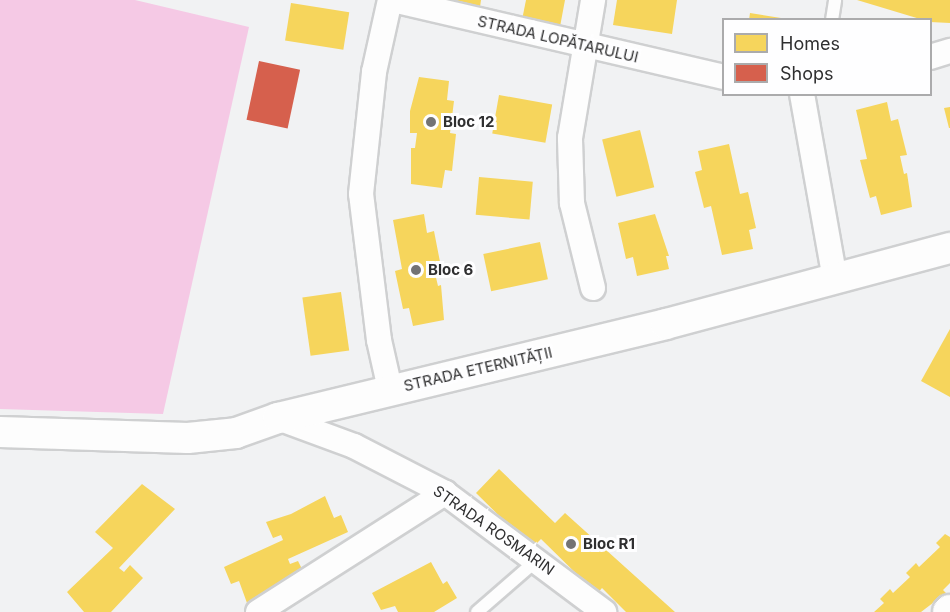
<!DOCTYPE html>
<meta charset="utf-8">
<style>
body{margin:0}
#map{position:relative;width:950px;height:612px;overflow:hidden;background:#f1f2f3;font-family:Inter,sans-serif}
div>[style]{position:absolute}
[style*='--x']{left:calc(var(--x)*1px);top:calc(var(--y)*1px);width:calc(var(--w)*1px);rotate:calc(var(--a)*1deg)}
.green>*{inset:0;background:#f5c9e5}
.homes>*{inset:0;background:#f6d55c;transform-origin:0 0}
.shops>*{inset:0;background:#d6604d;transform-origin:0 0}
.roads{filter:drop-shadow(2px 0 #cfd0d1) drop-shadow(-2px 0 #cfd0d1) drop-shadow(0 2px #cfd0d1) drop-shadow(0 -2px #cfd0d1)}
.service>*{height:12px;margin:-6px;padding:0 6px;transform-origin:6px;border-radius:6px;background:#fdfdfd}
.minor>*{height:24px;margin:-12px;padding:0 12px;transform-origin:12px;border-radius:12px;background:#fdfdfd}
.tertiary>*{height:30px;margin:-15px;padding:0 15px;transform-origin:15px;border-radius:15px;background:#fdfdfd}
.dots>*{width:16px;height:16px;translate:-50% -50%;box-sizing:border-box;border:3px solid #fefeff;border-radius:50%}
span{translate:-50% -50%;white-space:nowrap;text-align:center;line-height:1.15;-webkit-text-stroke:6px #fefeff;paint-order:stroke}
.street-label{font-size:15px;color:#2f2f30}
.poi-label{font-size:15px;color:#2f2f30;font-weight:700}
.left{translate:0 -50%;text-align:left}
.legend{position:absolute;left:722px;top:18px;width:210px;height:78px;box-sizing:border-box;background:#fefeff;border:2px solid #ababac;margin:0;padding:8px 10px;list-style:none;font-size:18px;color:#2f2f30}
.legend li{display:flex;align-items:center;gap:12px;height:30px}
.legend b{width:30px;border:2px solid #ababac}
</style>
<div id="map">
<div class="green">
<div style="clip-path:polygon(0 0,135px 0,249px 27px,163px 414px,0 409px)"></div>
</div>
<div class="homes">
<div style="clip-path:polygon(442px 0,481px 0,479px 14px)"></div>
<div style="clip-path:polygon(526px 0,565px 0,559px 32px,521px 25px)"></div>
<div style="clip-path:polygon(617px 0,677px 0,672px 34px,613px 25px)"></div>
<div style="clip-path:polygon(857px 0,950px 0,950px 23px,930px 22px)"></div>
<div style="left:291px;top:3px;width:59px;height:38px;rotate:9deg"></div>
<div style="clip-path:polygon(750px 13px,781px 18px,781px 20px,749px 20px)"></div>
<div style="clip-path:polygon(419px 77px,449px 81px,447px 100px,454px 101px,450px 133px,456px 134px,452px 171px,445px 170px,442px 188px,411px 184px,411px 148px,415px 148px,417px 133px,410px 133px,410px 111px)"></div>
<div style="left:499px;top:95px;width:54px;height:39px;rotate:10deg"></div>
<div style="clip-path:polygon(887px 102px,891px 121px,898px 119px,907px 155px,900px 156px,904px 174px,907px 173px,912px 207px,881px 215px,876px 196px,870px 198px,860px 160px,867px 159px,856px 110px)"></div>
<div style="clip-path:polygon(950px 107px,950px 128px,949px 128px,944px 108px)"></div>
<div style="left:640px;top:130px;width:59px;height:39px;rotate:76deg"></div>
<div style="clip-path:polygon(729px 144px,740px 194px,748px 192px,756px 228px,749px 230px,753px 249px,722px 255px,711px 206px,704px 208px,695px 172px,702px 170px,698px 151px)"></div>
<div style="left:479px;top:177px;width:54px;height:38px;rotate:5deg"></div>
<div style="clip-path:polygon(424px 214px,427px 233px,434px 231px,441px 267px,434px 269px,438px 286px,441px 285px,444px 320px,413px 326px,409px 308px,403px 309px,395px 271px,402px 269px,393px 220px)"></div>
<div style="clip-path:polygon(655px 214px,669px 256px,666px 256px,669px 269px,637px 276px,633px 257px,626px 259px,618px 223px)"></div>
<div style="left:540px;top:242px;width:38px;height:58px;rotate:78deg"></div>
<div style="left:341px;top:292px;width:59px;height:39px;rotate:82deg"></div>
<div style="clip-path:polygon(950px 329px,950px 397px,921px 381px)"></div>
<div style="clip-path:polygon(499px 469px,555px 523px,565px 513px,675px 612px,626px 612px,602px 588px,597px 594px,541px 539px,532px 548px,476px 493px)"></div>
<div style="clip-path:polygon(142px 484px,175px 509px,119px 568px,124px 572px,130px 565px,143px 578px,111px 612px,84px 612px,67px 592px,113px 548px,95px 532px)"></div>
<div style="clip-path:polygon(325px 496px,334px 518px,341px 515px,348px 532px,288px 559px,290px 564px,298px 561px,306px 577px,281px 584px,247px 603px,239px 581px,231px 584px,224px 567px,283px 540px,281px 535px,273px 538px,266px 522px,291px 514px)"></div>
<div style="clip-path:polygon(945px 534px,950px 537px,950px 583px,943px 590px,946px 593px,921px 612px,874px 612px,884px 603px,880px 599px,890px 589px,893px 593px,910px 577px,906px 573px,916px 563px,919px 567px,940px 547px,936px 543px)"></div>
<div style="clip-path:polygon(431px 562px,443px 584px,447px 581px,457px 598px,434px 612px,398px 612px,395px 606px,381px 610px,372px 593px)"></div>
</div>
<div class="shops">
<div style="left:259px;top:61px;width:42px;height:60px;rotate:12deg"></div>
</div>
<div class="roads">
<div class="service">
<div style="--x:832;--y:20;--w:20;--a:-81"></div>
<div style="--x:477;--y:612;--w:81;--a:-41"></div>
</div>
<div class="minor">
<div style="--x:393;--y:0;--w:340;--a:13.1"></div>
<div style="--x:930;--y:57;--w:21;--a:-17"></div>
<div style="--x:802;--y:94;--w:188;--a:79.9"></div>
<div style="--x:593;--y:288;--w:88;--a:-103.9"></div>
<div style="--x:572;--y:203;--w:65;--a:-91.8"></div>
<div style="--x:570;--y:138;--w:140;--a:-80.5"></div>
<div style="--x:390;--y:389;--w:50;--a:-102.7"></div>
<div style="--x:379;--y:340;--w:147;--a:-97"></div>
<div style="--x:361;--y:194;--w:123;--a:-83.9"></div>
<div style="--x:374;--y:72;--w:74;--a:-77.5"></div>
<div style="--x:278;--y:418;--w:81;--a:20.2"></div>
<div style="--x:354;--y:446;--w:102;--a:27.3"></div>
<div style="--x:445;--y:493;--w:199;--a:36.8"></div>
<div style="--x:258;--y:612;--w:222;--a:-32.5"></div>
</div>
<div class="tertiary">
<div style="--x:0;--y:432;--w:188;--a:1.8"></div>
<div style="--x:188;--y:438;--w:48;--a:-5.9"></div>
<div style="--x:236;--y:433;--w:45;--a:-19.7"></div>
<div style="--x:278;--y:418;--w:399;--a:-13.6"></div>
<div style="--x:666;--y:324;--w:294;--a:-15"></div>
<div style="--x:948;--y:612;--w:3;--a:-45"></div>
</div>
</div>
<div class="dots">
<div style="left:431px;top:122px;background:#737374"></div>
<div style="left:416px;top:270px;background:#737374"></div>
<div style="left:571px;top:544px;background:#737374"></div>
</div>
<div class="street-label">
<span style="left:558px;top:39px;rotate:13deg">STRADA LOPĂTARULUI</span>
<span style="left:478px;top:369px;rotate:-13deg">STRADA ETERNITĂȚII</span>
<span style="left:494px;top:530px;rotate:35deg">STRADA ROSMARIN</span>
</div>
<div class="poi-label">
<span class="left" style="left:443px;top:122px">Bloc 12</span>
<span class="left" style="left:428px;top:270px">Bloc 6</span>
<span class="left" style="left:583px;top:544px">Bloc R1</span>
</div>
<ul class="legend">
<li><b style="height:16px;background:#f6d55c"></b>Homes</li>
<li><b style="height:16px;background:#d6604d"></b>Shops</li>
</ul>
</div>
